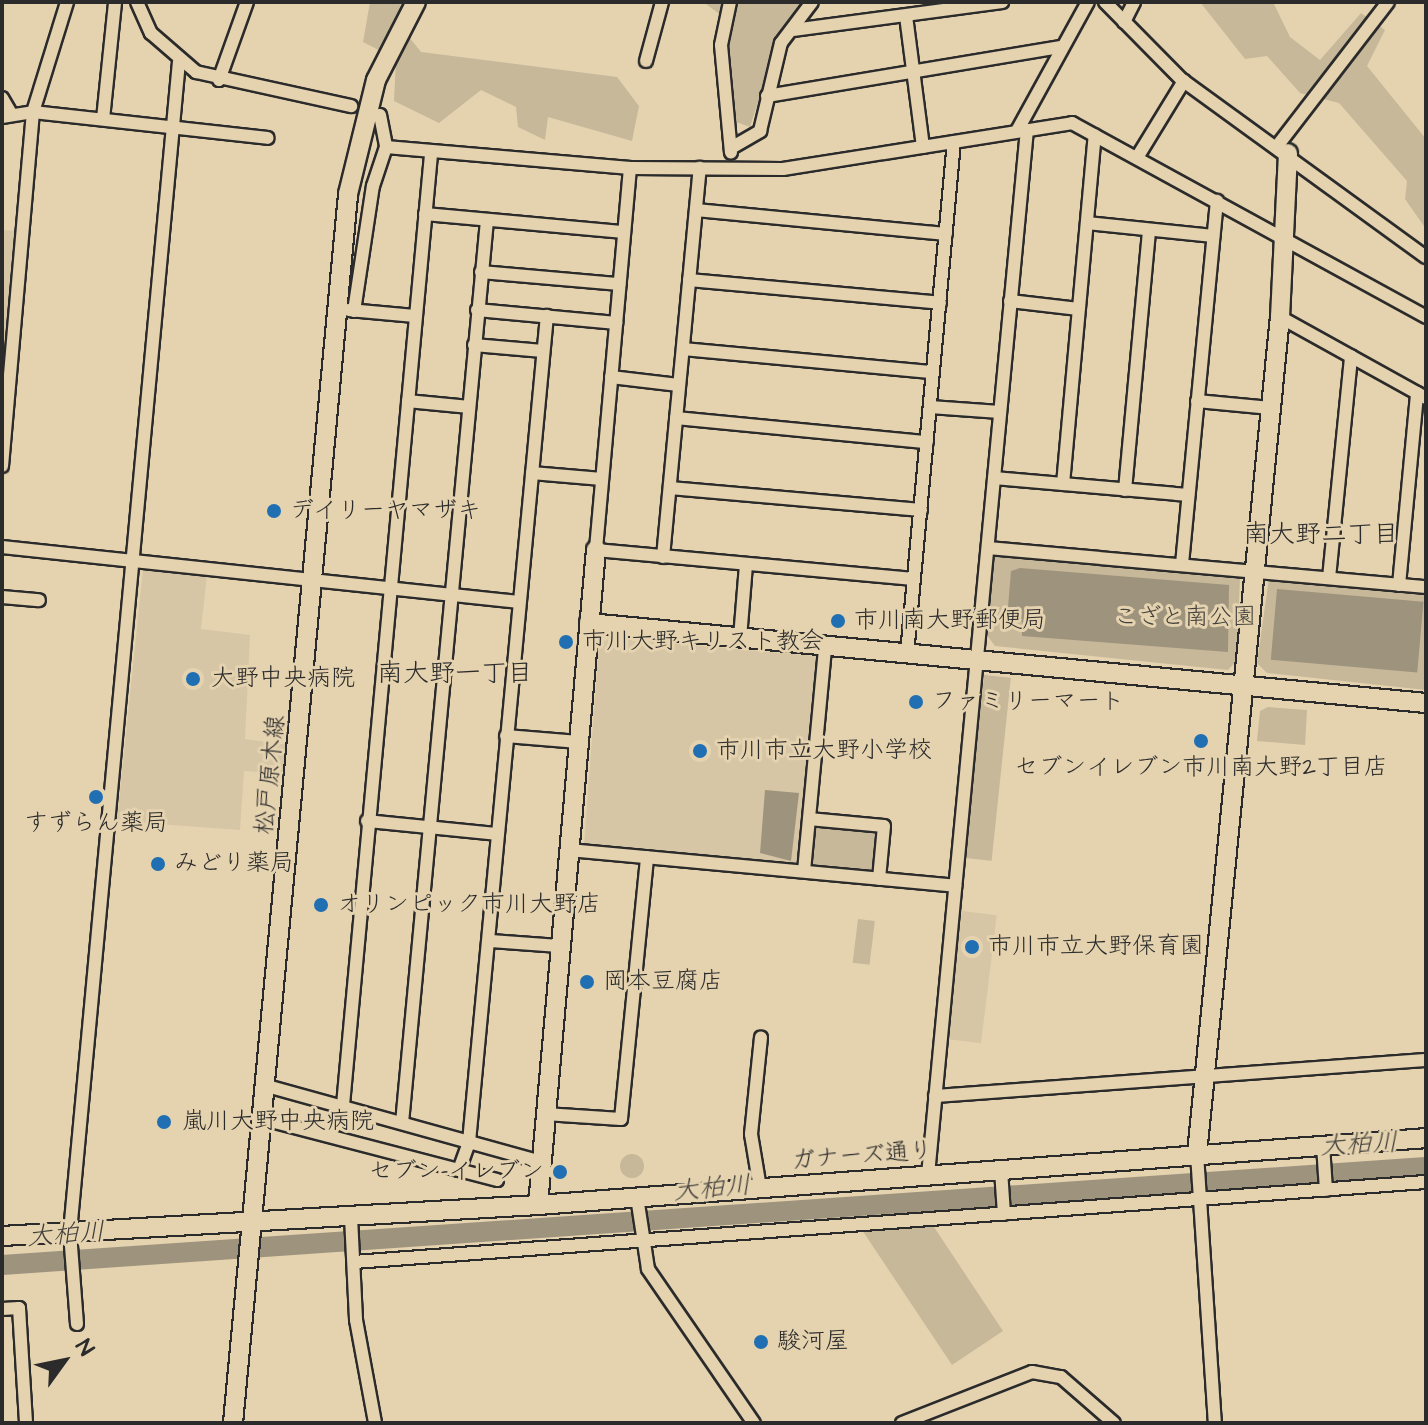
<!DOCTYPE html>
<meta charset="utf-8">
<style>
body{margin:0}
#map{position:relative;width:1428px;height:1425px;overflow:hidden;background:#e5d3b0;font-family:"Architects Daughter","Klee One",sans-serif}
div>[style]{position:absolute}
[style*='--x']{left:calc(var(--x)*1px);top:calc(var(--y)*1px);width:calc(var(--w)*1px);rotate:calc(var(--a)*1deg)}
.built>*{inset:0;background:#d6c6a6;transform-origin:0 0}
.green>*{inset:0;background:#c7b89a;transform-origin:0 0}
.round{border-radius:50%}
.water>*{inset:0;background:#9e937d;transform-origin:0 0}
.river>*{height:20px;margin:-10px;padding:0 10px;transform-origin:10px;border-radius:10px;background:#9e937d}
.roads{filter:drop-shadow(2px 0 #2b2b2b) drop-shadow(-2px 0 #2b2b2b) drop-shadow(0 2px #2b2b2b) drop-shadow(0 -2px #2b2b2b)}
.street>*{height:12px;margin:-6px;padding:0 6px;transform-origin:6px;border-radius:6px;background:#e5d3b0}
.secondary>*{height:18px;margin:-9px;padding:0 9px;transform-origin:9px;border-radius:9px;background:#e5d3b0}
.dots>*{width:22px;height:22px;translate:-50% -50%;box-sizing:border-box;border:4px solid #e5d3b0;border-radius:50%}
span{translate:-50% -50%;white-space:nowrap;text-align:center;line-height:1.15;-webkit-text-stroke:6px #e5d3b0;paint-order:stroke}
.poi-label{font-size:24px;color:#2b2b2b}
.left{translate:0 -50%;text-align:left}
.right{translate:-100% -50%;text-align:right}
.park-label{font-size:24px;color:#42403c}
.street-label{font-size:24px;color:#2b2b2b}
.neighbourhood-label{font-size:26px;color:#2b2b2b}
.water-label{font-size:26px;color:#42403b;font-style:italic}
.frame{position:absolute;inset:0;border:4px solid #2b2b2b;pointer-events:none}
.north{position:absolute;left:24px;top:1321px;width:80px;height:80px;-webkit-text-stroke:6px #e5d3b0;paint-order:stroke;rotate:57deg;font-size:22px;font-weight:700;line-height:32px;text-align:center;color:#2b2b2b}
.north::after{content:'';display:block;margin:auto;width:28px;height:36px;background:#2b2b2b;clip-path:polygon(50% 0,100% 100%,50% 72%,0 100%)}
</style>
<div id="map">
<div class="built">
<div style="clip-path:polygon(2px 230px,16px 231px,2px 403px)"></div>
<div style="clip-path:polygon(143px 569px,207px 575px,201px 629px,250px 635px,245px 739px,289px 745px,287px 774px,244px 771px,240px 830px,117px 821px)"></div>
<div style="clip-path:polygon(609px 638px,816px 656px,797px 865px,584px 845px,599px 645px)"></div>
<div style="left:962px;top:911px;width:35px;height:129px;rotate:7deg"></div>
</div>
<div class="green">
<div style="clip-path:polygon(370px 2px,401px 3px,397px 22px,421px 52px,617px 77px,639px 106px,632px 141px,548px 117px,545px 140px,518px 127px,516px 107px,481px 90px,439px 123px,394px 101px,396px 59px,363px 42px)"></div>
<div style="clip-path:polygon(703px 2px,803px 2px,772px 58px,750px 127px,736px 122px,728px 55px,732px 23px)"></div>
<div style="clip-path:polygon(1200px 2px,1273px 2px,1290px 37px,1320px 60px,1361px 13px,1385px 30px,1367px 66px,1426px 139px,1426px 229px,1405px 199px,1407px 181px,1339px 103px,1300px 93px,1267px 56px,1245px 59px)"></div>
<div style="clip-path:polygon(992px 554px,1240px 576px,1237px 660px,1228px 670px,995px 646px,986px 634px)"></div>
<div style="clip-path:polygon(1269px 578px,1426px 593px,1426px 690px,1267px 673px,1257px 663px)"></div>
<div style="left:984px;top:675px;width:27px;height:184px;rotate:6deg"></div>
<div style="clip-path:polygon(1268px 707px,1307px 710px,1305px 745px,1257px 741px,1260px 711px)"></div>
<div style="left:814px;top:823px;width:67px;height:42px;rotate:6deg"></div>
<div style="left:858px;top:919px;width:17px;height:44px;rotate:7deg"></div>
<div class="round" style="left:620px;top:1154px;width:24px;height:24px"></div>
<div style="clip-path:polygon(930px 1221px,1003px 1331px,952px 1365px,862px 1230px)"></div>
</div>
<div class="water">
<div style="clip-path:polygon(1020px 568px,1229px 585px,1228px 652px,1022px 636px,1022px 622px,1007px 619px,1011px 571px)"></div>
<div style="left:1277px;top:589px;width:147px;height:71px;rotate:5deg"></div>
<div style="clip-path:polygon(765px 790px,799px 793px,791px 861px,760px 853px)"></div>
</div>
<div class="river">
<div style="--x:2;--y:1265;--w:1427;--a:-3.94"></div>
</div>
<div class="roads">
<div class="street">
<div style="--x:137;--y:2;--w:34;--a:66"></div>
<div style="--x:151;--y:33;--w:60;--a:40.9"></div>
<div style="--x:196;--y:72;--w:159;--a:12.4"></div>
<div style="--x:730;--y:2;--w:44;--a:101.8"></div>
<div style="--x:721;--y:45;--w:108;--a:84.7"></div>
<div style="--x:1105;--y:2;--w:110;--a:45.4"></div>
<div style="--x:1182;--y:80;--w:301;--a:36"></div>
<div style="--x:906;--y:16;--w:132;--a:82.6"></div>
<div style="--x:1124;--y:22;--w:22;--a:-63"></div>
<div style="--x:793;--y:30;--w:211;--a:-7.6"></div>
<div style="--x:646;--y:61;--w:61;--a:-74.8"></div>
<div style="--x:219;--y:80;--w:83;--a:-70.3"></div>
<div style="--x:767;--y:96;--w:298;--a:-9.5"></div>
<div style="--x:2;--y:98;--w:16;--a:60"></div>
<div style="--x:380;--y:115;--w:33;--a:79"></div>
<div style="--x:386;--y:147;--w:245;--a:4.9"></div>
<div style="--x:630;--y:168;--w:153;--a:0.4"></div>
<div style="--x:783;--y:169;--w:293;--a:-9"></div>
<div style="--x:1072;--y:123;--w:404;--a:28.7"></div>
<div style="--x:2;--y:117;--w:31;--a:-9"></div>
<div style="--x:33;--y:112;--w:236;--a:6.3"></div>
<div style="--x:103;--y:119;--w:118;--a:-84.1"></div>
<div style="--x:1017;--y:131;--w:147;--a:-61.2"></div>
<div style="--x:1278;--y:145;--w:180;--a:-52.4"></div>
<div style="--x:731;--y:148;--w:34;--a:-30"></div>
<div style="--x:760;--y:131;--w:90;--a:-76.6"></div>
<div style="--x:781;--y:43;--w:51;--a:-52.9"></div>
<div style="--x:1138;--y:156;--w:88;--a:-58.5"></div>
<div style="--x:630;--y:168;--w:384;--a:95.1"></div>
<div style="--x:596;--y:550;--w:319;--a:5.2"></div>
<div style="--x:696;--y:210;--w:251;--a:5.5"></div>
<div style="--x:425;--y:214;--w:200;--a:5.2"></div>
<div style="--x:1087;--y:223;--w:127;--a:5.9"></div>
<div style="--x:481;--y:272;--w:139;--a:5"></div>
<div style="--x:689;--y:280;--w:252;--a:5.2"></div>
<div style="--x:1010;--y:301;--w:69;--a:6.6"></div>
<div style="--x:349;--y:310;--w:66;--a:5.2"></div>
<div style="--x:477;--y:310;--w:140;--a:5.3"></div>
<div style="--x:354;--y:311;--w:126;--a:-81.4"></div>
<div style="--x:373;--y:186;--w:41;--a:-71.6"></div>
<div style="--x:1280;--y:317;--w:167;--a:29"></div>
<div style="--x:474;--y:345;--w:69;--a:5"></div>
<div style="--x:683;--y:349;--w:251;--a:5.3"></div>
<div style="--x:611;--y:377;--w:68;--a:6.7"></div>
<div style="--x:408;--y:401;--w:61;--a:5.6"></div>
<div style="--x:1197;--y:401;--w:74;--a:5.4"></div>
<div style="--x:930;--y:407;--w:70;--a:4.1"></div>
<div style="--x:676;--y:418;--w:252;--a:5.5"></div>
<div style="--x:2;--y:466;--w:355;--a:-85"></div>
<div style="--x:33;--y:112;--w:115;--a:-72.8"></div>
<div style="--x:532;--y:473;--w:70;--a:4.9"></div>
<div style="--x:994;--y:478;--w:195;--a:5"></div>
<div style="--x:1063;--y:484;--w:350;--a:-84.8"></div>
<div style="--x:670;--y:488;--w:252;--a:5"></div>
<div style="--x:1125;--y:490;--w:261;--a:-84.7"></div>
<div style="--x:2;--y:547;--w:520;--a:6.07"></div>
<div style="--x:988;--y:548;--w:440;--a:5.1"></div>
<div style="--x:663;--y:557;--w:391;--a:-84.6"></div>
<div style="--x:1182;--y:564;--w:365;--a:-84.5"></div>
<div style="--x:1329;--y:578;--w:223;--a:-84.3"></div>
<div style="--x:1399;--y:585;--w:193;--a:-84.6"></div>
<div style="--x:2;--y:597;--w:37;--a:5"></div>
<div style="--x:740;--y:638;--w:73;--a:-85.3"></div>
<div style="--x:907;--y:654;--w:514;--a:-84.76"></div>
<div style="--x:506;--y:736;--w:73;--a:4.7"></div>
<div style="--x:809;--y:819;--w:75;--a:5.3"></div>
<div style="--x:884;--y:826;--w:53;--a:95.4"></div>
<div style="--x:367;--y:821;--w:131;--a:5.7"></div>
<div style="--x:569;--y:850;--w:388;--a:5.3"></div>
<div style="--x:804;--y:871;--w:225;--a:-84.6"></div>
<div style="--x:490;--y:941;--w:70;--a:4.1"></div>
<div style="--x:267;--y:1086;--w:284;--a:15.5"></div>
<div style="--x:935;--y:1096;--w:492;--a:-4.2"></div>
<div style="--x:343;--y:1105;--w:954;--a:-84.71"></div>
<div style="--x:545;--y:1114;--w:76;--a:3.8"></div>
<div style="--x:621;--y:1119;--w:263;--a:-84.3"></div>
<div style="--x:263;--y:1119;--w:242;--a:14.6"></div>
<div style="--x:402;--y:1123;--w:907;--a:-84.62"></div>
<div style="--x:1323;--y:1145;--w:45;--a:86.2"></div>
<div style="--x:1197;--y:1154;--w:270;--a:86.2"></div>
<div style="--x:459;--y:1170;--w:30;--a:-70"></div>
<div style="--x:469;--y:1142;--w:830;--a:-84.61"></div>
<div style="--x:1001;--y:1170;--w:44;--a:86.1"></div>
<div style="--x:928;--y:1175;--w:1050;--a:-84.59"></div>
<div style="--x:760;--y:1188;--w:55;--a:-99.5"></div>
<div style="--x:751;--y:1134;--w:97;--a:-84.1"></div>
<div style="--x:637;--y:1197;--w:73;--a:81.3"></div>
<div style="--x:648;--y:1269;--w:187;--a:55.5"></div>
<div style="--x:351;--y:1217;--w:103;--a:87.2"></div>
<div style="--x:356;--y:1320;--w:105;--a:79.5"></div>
<div style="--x:354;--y:1262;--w:1075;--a:-4.27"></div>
<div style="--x:2;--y:1309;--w:17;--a:-3"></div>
<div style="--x:19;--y:1308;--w:115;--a:86.5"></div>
<div style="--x:77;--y:1324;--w:92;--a:-94.4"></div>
<div style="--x:70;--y:1232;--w:1175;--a:-84.68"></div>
<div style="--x:902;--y:1423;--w:140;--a:-21.4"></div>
<div style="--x:1032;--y:1372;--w:29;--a:10"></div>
<div style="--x:1061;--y:1377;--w:70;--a:41"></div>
</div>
<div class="secondary">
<div style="--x:589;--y:623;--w:841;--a:5.46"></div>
<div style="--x:1197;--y:1154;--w:841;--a:-84.34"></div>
<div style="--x:1280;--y:317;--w:164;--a:-87.2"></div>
<div style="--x:538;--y:1205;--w:658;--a:-84.94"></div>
<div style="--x:2;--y:1236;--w:537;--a:-3.31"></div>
<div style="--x:538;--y:1205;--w:891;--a:-4.31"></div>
<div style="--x:233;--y:1423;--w:1234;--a:-84.65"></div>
<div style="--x:348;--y:194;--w:117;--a:-76.2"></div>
<div style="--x:376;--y:80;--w:88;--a:-62.9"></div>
</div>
</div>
<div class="dots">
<div style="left:274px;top:511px;background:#1f6fb2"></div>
<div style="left:838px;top:621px;background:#1f6fb2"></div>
<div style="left:566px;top:642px;background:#1f6fb2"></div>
<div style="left:193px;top:679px;background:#1f6fb2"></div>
<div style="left:916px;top:702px;background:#1f6fb2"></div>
<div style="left:1201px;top:741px;background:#1f6fb2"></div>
<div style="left:700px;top:751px;background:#1f6fb2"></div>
<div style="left:96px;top:797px;background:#1f6fb2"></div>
<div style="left:158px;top:864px;background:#1f6fb2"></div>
<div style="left:321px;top:905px;background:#1f6fb2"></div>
<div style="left:972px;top:947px;background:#1f6fb2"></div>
<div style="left:587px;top:982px;background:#1f6fb2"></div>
<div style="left:164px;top:1122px;background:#1f6fb2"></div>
<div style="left:560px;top:1172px;background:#1f6fb2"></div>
<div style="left:761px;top:1342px;background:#1f6fb2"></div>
</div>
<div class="poi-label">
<span class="left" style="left:290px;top:511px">デイリーヤマザキ</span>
<span class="left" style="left:854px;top:621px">市川南大野郵便局</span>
<span class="left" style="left:582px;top:642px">市川大野キリスト教会</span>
<span class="left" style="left:211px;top:679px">大野中央病院</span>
<span class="left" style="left:932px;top:702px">ファミリーマート</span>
<span class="left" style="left:716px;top:751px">市川市立大野小学校</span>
<span style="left:1201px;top:768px">セブンイレブン市川南大野2丁目店</span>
<span style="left:96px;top:824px">すずらん薬局</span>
<span class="left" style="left:174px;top:864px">みどり薬局</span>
<span class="left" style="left:337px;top:905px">オリンピック市川大野店</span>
<span class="left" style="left:988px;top:947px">市川市立大野保育園</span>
<span class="left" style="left:603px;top:982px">岡本豆腐店</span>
<span class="left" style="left:182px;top:1122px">嵐川大野中央病院</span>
<span class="right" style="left:544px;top:1172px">セブン-イレブン</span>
<span class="left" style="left:777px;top:1342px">駿河屋</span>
</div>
<div class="park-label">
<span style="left:1185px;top:618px">こざと南公園</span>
</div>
<div class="street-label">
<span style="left:271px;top:775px;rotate:-84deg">松戸原木線</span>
<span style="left:862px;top:1156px;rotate:-4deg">ガナーズ通り</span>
</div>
<div class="neighbourhood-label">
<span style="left:1321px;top:535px">南大野二丁目</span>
<span style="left:455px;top:674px">南大野一丁目</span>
</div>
<div class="water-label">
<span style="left:1359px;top:1145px;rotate:-3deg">大柏川</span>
<span style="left:712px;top:1189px;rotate:-5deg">大柏川</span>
<span style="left:66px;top:1235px;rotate:-4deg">大柏川</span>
</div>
<div class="frame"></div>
<div class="north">N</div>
</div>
